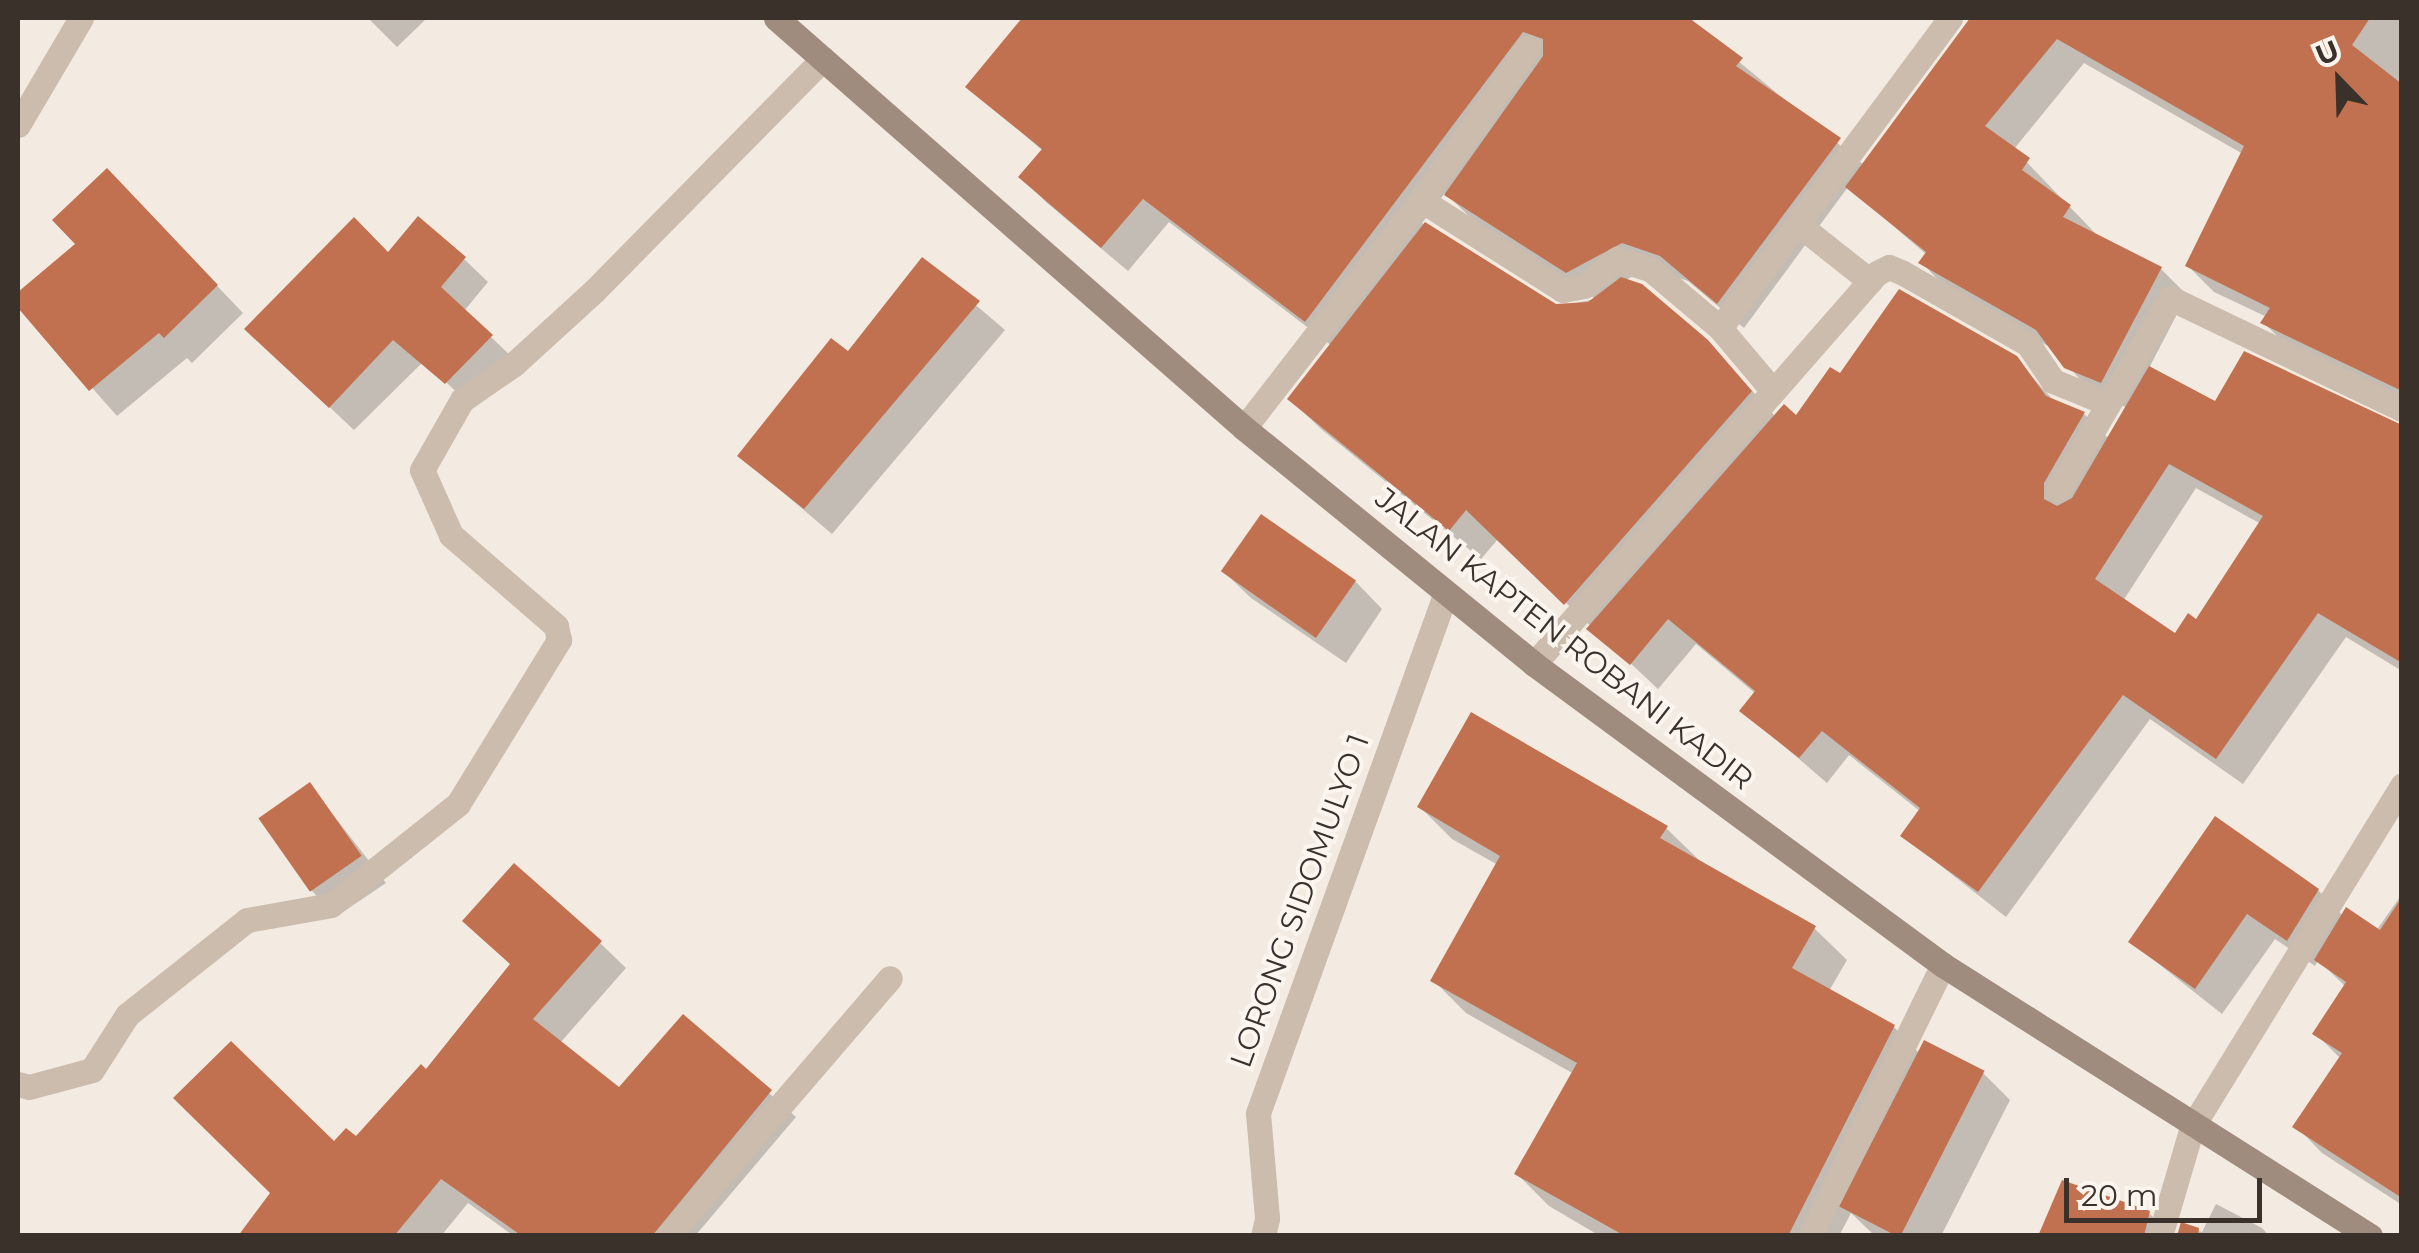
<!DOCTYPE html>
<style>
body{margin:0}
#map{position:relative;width:2419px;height:1253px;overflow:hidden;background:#f3ebe1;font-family:Montserrat,sans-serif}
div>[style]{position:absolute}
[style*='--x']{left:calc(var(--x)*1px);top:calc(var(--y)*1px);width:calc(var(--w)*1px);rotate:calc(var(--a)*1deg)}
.shadow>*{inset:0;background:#0003}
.building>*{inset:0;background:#c27150;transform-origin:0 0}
.street>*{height:25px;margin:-12.5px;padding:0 12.5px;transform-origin:12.5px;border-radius:12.5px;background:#cbbcad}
.secondary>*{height:25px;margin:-12.5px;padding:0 12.5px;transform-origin:12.5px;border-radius:12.5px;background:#9f8c7e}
span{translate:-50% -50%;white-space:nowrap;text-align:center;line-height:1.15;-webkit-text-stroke:8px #faf5ee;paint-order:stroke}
.street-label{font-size:30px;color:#3a312b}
.frame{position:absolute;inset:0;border:20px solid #3a312b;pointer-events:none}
.north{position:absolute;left:2289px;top:30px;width:100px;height:100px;-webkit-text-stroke:8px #faf5ee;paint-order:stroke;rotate:337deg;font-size:28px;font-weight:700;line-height:40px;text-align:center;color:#3a312b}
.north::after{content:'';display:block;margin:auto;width:35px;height:45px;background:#3a312b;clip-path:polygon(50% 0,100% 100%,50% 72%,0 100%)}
.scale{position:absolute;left:2064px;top:1178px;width:198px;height:45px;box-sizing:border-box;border:5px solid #3a312b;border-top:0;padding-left:12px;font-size:30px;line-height:35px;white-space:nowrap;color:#3a312b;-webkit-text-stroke:8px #faf5ee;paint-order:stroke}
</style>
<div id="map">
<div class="shadow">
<div style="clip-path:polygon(368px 18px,427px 18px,397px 47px)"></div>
<div style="clip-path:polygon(evenodd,1026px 18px,1209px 18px,1267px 67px,1292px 18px,1686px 18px,1864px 165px,1973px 18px,2402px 18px,2402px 403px,2290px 349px,2264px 323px,2267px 317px,2214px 292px,2188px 266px,2243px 154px,2084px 63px,2014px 149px,2096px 234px,2161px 269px,2187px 295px,2149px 368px,2216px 404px,2402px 424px,2402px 671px,2346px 637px,2243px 784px,2150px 719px,2006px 917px,1903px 836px,1921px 812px,1849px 755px,1827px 783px,1742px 710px,1756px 694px,1696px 644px,1658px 689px,1498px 539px,1481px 559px,1321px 429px,1290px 399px,1332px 346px,1169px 222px,1128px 271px,1046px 202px,1021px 177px,1043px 151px,969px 87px,1026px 18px,1848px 187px,1927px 255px,1921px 262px,1947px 289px,2053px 349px,2093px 394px,2128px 408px,2109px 439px,2084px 414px,2055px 402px,2015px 358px,1840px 377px,1796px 419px,1776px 417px,1707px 341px,1624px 281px,1648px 268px,1688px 281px,1744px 328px,1848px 187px,1026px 18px,1445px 193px,1473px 220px,1596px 299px,1555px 307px,1422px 223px,1445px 193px,1026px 18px,2196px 488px,2261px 524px,2197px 622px,2175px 636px,2123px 601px,2196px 488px)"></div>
<div style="clip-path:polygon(134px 199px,243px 313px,192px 363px,187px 358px,117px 416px,18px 304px,18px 295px)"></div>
<div style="clip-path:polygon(389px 255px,464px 259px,488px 282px,464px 311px,515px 360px,470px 405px,424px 361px,354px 430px,271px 352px)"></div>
<div style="clip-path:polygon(923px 260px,1005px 330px,832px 534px,740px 456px,849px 355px)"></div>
<div style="clip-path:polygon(1262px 517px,1356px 582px,1382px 609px,1346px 663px,1251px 598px,1224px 572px)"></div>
<div style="clip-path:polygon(310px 785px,386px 883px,337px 916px,310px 889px)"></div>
<div style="clip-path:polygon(1420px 807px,1666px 828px,1699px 860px,1814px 928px,1847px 960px,1829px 991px,1894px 1027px,1920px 1054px,1925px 1044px,1983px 1073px,2010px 1100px,1941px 1236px,1875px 1236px,1851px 1213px,1839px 1236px,1600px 1236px,1549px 1206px,1517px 1174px,1574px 1074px,1466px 1013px,1433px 980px,1498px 865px,1452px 839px)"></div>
<div style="clip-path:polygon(2318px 890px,2343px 916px,2376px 931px,2402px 894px,2402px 1205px,2322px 1153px,2296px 1126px,2341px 1059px,2315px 1033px,2346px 987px,2318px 960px,2315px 966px,2275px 939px,2222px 1014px,2131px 942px)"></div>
<div style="clip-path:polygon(600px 943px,626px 968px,560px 1043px,620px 1091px,683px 1017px,796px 1117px,695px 1236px,514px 1236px,468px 1203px,441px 1236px,241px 1236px,334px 1145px,356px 1139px,426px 1072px)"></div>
<div style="clip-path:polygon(2216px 1204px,2262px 1228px,2269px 1236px,2179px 1236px,2183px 1225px,2202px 1232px)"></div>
<div style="clip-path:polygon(2149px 1213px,2172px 1236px,2041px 1236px)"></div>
</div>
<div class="building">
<div style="clip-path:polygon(1022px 18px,1689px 18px,1743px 58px,1736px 66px,1841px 138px,1717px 304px,1660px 256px,1622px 243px,1566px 273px,1444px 195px,1543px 56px,1543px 39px,1523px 32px,1305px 322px,1143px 199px,1101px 248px,1018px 177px,1042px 149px,965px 87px)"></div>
<div style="clip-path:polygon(1970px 18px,2370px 18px,2352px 45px,2402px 84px,2402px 391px,2260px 323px,2270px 308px,2185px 266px,2244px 146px,2057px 39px,1985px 126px,2030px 158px,2022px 170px,2071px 205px,2063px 217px,2162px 267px,2101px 383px,2064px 368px,2036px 330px,1918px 263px,1926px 252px,1845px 187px)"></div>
<div style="clip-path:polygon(107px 168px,218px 285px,164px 338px,159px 333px,89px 391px,18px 308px,18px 292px,75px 244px,52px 220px)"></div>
<div style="clip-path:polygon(418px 216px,466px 257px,441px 287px,493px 335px,445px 384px,393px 340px,329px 408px,244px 329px,354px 217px,388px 252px)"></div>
<div style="clip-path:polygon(1425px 222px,1556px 304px,1588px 302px,1621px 277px,1642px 284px,1708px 340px,1752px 391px,1564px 605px,1466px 510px,1449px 531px,1287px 399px)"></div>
<div style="clip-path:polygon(922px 257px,980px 301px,804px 509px,737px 456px,831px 338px,848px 351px)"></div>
<div style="clip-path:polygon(evenodd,1899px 289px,2017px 356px,2046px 396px,2085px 412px,2044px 483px,2044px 499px,2057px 506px,2072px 498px,2149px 366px,2215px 401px,2244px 351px,2402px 425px,2402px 663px,2318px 613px,2216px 759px,2123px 695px,1978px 892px,1900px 836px,1920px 808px,1822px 731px,1799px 758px,1739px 711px,1755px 691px,1668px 619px,1630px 665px,1586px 629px,1784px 404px,1796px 415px,1830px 367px,1840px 373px,1899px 289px,2169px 464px,2263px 516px,2196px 619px,2188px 613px,2175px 633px,2095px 579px,2169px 464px)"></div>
<div style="left:1261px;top:514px;width:116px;height:70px;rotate:35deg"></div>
<div style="clip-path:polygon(1471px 712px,1668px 826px,1660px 838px,1816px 926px,1792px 968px,1895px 1025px,1788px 1236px,1625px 1236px,1514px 1174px,1577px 1063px,1430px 981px,1500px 856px,1417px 807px)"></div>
<div style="left:310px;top:782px;width:90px;height:63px;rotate:55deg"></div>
<div style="clip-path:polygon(2215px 816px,2319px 889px,2287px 941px,2247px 914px,2195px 989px,2128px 942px)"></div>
<div style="clip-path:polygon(514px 863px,602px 941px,533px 1019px,619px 1087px,683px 1014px,772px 1090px,652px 1236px,522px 1236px,441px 1179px,394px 1236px,238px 1236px,270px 1193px,173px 1098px,231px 1041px,334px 1141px,346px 1128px,356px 1136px,421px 1064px,426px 1069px,510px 964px,462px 921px)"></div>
<div style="clip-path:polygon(2402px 897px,2402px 1198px,2292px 1127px,2342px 1053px,2312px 1034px,2346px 982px,2314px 960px,2346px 907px,2380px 930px)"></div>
<div style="left:1924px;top:1040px;width:68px;height:187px;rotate:27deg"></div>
<div style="clip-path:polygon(2062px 1180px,2150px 1211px,2144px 1236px,2038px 1236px)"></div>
<div style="clip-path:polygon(2181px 1222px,2199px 1228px,2198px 1236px,2177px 1236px)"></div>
</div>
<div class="street">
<div style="--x:18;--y:125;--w:124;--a:-59.5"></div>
<div style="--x:1421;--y:200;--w:168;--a:32.4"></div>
<div style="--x:1563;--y:290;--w:21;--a:-11"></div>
<div style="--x:1584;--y:286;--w:43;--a:-39.3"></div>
<div style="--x:1617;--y:259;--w:34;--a:17"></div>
<div style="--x:1650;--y:269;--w:92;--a:40.1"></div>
<div style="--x:1720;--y:328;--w:82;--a:49.9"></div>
<div style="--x:1798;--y:224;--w:92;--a:38.4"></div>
<div style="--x:1720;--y:328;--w:386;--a:-53.4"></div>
<div style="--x:1244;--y:428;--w:289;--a:-52.2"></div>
<div style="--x:1421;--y:200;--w:187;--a:-54.8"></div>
<div style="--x:2058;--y:490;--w:222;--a:-59.7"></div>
<div style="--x:2170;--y:298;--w:257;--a:25.6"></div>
<div style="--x:1534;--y:664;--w:520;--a:-48.74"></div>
<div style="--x:1877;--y:273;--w:13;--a:-27"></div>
<div style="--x:1889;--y:267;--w:15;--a:23"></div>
<div style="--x:1903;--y:273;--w:144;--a:29.6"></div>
<div style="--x:2028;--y:344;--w:45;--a:56"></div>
<div style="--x:2053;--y:381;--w:58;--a:22.2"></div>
<div style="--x:18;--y:1084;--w:11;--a:15"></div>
<div style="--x:29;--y:1087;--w:65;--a:-15.1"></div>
<div style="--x:92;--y:1070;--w:65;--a:-57.5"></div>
<div style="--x:127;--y:1015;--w:153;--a:-38.4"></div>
<div style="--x:247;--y:920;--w:85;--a:-10.1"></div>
<div style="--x:331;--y:905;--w:162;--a:-38.5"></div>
<div style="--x:458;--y:804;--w:193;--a:-58.4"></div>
<div style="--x:559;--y:640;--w:14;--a:-102"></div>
<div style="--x:556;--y:626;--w:139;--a:-139.1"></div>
<div style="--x:451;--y:535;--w:71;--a:-114"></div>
<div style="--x:422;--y:470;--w:81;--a:-60.3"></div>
<div style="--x:462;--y:400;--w:63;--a:-34.7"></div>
<div style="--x:514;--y:364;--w:108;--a:-42.4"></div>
<div style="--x:594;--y:291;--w:326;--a:-45.4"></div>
<div style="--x:668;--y:1236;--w:340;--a:-49.3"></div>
<div style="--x:1263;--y:1236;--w:18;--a:-77"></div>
<div style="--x:1267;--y:1218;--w:105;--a:-94.9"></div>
<div style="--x:1258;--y:1113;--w:551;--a:-70.15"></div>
<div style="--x:1810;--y:1236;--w:302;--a:-63.9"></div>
<div style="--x:2160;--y:1236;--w:114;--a:-73.6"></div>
<div style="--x:2192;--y:1127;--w:401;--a:-58.4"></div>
</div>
<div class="secondary">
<div style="--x:776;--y:18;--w:622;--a:41.22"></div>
<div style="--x:1244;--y:428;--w:374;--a:39.1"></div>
<div style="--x:1534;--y:664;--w:508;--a:36.35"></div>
<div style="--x:1943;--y:965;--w:506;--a:32.4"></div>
</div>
<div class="street-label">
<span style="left:1564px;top:639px;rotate:38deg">JALAN KAPTEN ROBANI KADIR</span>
<span style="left:1300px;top:901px;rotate:-70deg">LORONG SIDOMULYO 1</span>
</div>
<div class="frame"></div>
<div class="north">U</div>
<div class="scale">20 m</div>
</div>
